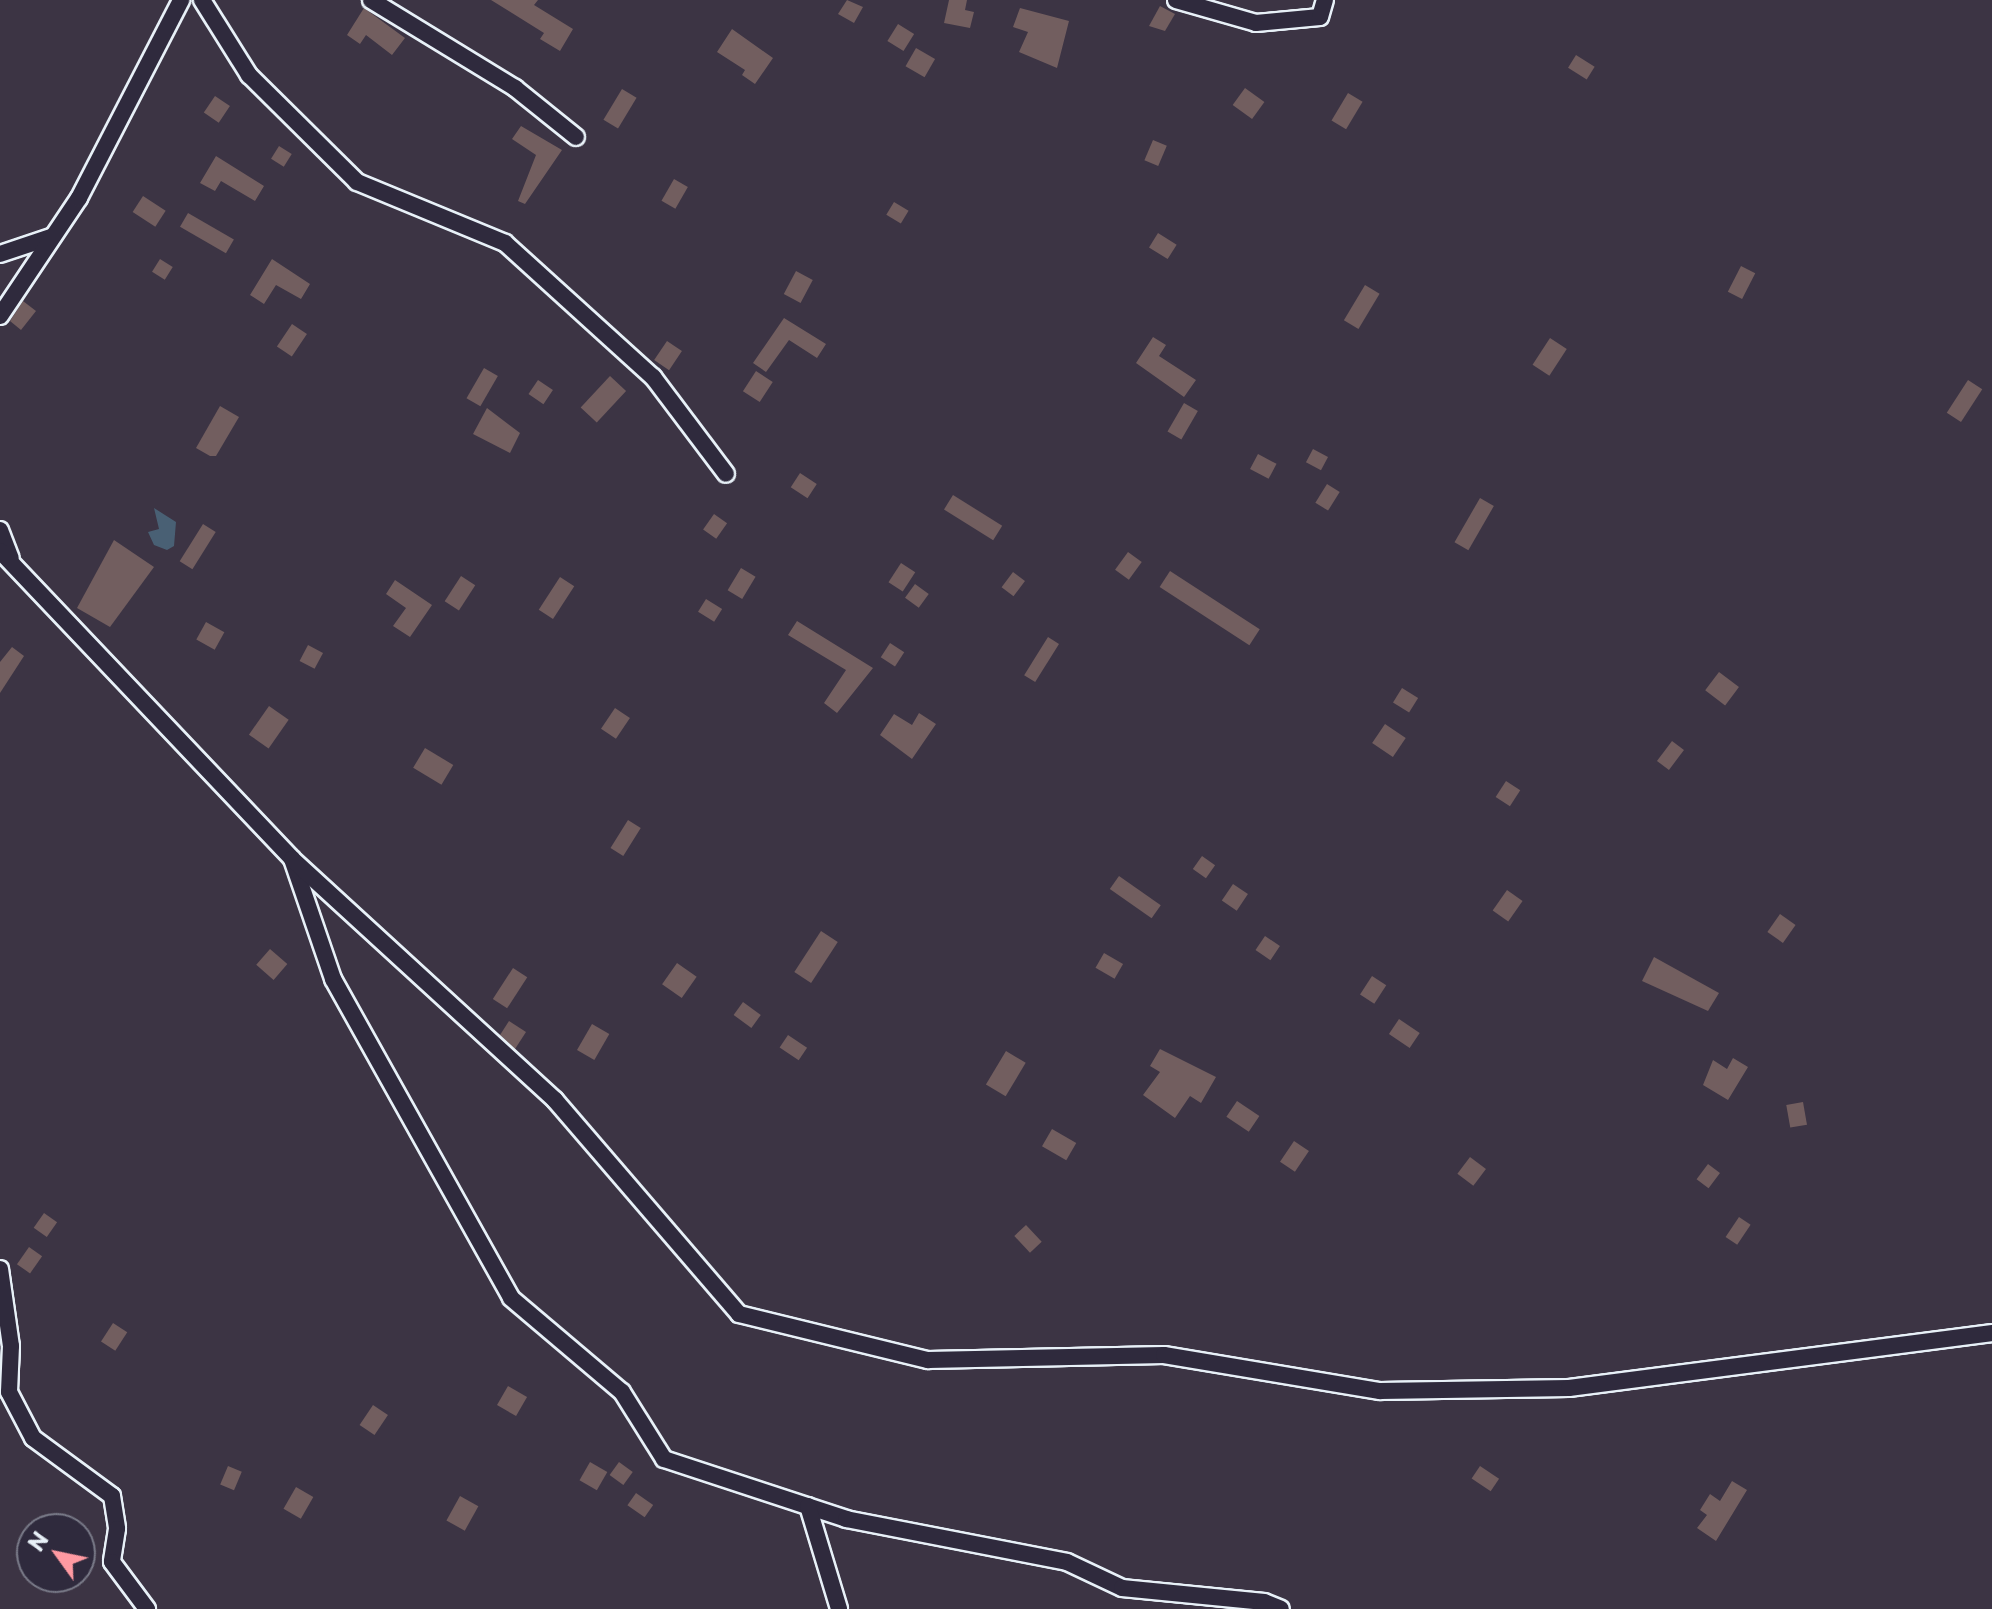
<!DOCTYPE html>
<style>
body{margin:0}
#map{position:relative;width:1992px;height:1609px;overflow:hidden;background:#3c3444;font-family:"Playpen Sans",sans-serif}
div>[style]{position:absolute}
[style*='--x']{left:calc(var(--x)*1px);top:calc(var(--y)*1px);width:calc(var(--w)*1px);rotate:calc(var(--a)*1deg)}
.water>*{inset:0;background:#496074}
.building>*{inset:0;background:#725e5f;transform-origin:0 0}
.roads{filter:drop-shadow(2px 0 #e8f1f8) drop-shadow(-2px 0 #e8f1f8) drop-shadow(0 2px #e8f1f8) drop-shadow(0 -2px #e8f1f8)}
.street>*{height:16px;margin:-8px;padding:0 8px;transform-origin:8px;border-radius:8px;background:#2f2a3d}
span{translate:-50% -50%;white-space:nowrap;text-align:center;line-height:1.15;-webkit-text-stroke:8px #2f2a3d;paint-order:stroke}
.north{position:absolute;left:16px;top:1513px;width:80px;height:80px;box-sizing:border-box;background:#2f2a3d;border:2px solid #797a88;border-radius:50%;rotate:303deg;font-size:22px;font-weight:700;line-height:32px;text-align:center;color:#e8f1f8}
.north::after{content:'';display:block;margin:auto;width:28px;height:36px;background:#ff9aa2;clip-path:polygon(50% 0,100% 100%,50% 72%,0 100%)}
</style>
<div id="map">
<div class="water">
<div style="clip-path:polygon(154px 508px,176px 522px,174px 546px,167px 550px,154px 545px,148px 532px,159px 529px)"></div>
</div>
<div class="building">
<div style="clip-path:polygon(491px 0,538px 0,534px 5px,573px 29px,560px 51px,540px 39px,544px 33px)"></div>
<div style="clip-path:polygon(847px 0,863px 7px,854px 23px,838px 14px)"></div>
<div style="clip-path:polygon(949px 0,967px 0,965px 10px,974px 12px,970px 28px,944px 23px)"></div>
<div style="clip-path:polygon(1160px 6px,1175px 14px,1165px 31px,1149px 26px)"></div>
<div style="clip-path:polygon(364px 8px,405px 38px,392px 55px,366px 35px,360px 44px,347px 35px)"></div>
<div style="clip-path:polygon(1020px 8px,1069px 21px,1057px 68px,1019px 52px,1028px 32px,1013px 27px)"></div>
<div style="left:898px;top:24px;width:19px;height:20px;rotate:32deg"></div>
<div style="clip-path:polygon(732px 29px,773px 58px,755px 84px,742px 75px,745px 70px,717px 52px)"></div>
<div style="left:916px;top:48px;width:22px;height:21px;rotate:30deg"></div>
<div style="left:1576px;top:55px;width:22px;height:15px;rotate:32deg"></div>
<div style="left:1245px;top:88px;width:24px;height:21px;rotate:36deg"></div>
<div style="left:622px;top:89px;width:17px;height:36px;rotate:31deg"></div>
<div style="left:1348px;top:93px;width:17px;height:32px;rotate:31deg"></div>
<div style="left:215px;top:96px;width:18px;height:20px;rotate:34deg"></div>
<div style="clip-path:polygon(521px 126px,562px 150px,525px 204px,518px 201px,536px 155px,512px 139px)"></div>
<div style="left:1153px;top:140px;width:15px;height:22px;rotate:23deg"></div>
<div style="left:279px;top:146px;width:15px;height:15px;rotate:32deg"></div>
<div style="clip-path:polygon(216px 156px,264px 186px,255px 201px,221px 181px,215px 191px,200px 183px)"></div>
<div style="left:674px;top:179px;width:16px;height:25px;rotate:30deg"></div>
<div style="left:143px;top:196px;width:27px;height:19px;rotate:33deg"></div>
<div style="left:894px;top:202px;width:17px;height:15px;rotate:31deg"></div>
<div style="left:188px;top:213px;width:53px;height:16px;rotate:30deg"></div>
<div style="left:1158px;top:233px;width:22px;height:17px;rotate:32deg"></div>
<div style="left:160px;top:259px;width:15px;height:15px;rotate:32deg"></div>
<div style="clip-path:polygon(272px 259px,310px 284px,301px 299px,276px 285px,264px 304px,250px 295px)"></div>
<div style="left:1741px;top:266px;width:16px;height:29px;rotate:27deg"></div>
<div style="left:796px;top:271px;width:19px;height:26px;rotate:28deg"></div>
<div style="left:1365px;top:285px;width:17px;height:41px;rotate:31deg"></div>
<div style="clip-path:polygon(23px 301px,36px 311px,21px 330px,10px 321px)"></div>
<div style="clip-path:polygon(784px 318px,826px 344px,817px 358px,789px 340px,766px 372px,753px 363px)"></div>
<div style="left:292px;top:324px;width:18px;height:27px;rotate:34deg"></div>
<div style="clip-path:polygon(1153px 337px,1166px 345px,1159px 356px,1196px 380px,1184px 397px,1136px 363px)"></div>
<div style="left:1550px;top:338px;width:20px;height:32px;rotate:33deg"></div>
<div style="left:667px;top:341px;width:18px;height:23px;rotate:34deg"></div>
<div style="left:484px;top:368px;width:16px;height:35px;rotate:30deg"></div>
<div style="left:756px;top:371px;width:20px;height:24px;rotate:33deg"></div>
<div style="left:610px;top:376px;width:22px;height:43px;rotate:43deg"></div>
<div style="left:538px;top:380px;width:18px;height:17px;rotate:34deg"></div>
<div style="left:1968px;top:380px;width:17px;height:39px;rotate:33deg"></div>
<div style="left:1184px;top:403px;width:16px;height:33px;rotate:30deg"></div>
<div style="clip-path:polygon(220px 406px,239px 417px,216px 456px,210px 456px,196px 448px)"></div>
<div style="clip-path:polygon(487px 408px,520px 433px,510px 453px,473px 434px)"></div>
<div style="left:1313px;top:449px;width:17px;height:15px;rotate:28deg"></div>
<div style="left:1258px;top:454px;width:21px;height:17px;rotate:28deg"></div>
<div style="left:800px;top:473px;width:20px;height:17px;rotate:33deg"></div>
<div style="left:1327px;top:484px;width:15px;height:22px;rotate:32deg"></div>
<div style="left:953px;top:495px;width:58px;height:17px;rotate:32deg"></div>
<div style="left:1480px;top:498px;width:16px;height:51px;rotate:30deg"></div>
<div style="left:714px;top:514px;width:16px;height:19px;rotate:35deg"></div>
<div style="left:203px;top:524px;width:15px;height:44px;rotate:32deg"></div>
<div style="clip-path:polygon(114px 540px,154px 567px,110px 627px,77px 608px)"></div>
<div style="left:1128px;top:552px;width:17px;height:22px;rotate:36deg"></div>
<div style="left:901px;top:563px;width:17px;height:23px;rotate:33deg"></div>
<div style="left:741px;top:568px;width:17px;height:26px;rotate:31deg"></div>
<div style="left:1170px;top:571px;width:107px;height:19px;rotate:33deg"></div>
<div style="left:1013px;top:572px;width:15px;height:19px;rotate:37deg"></div>
<div style="left:461px;top:576px;width:17px;height:30px;rotate:33deg"></div>
<div style="left:560px;top:577px;width:17px;height:39px;rotate:33deg"></div>
<div style="clip-path:polygon(395px 580px,432px 605px,410px 637px,393px 626px,406px 608px,386px 594px)"></div>
<div style="left:915px;top:584px;width:17px;height:17px;rotate:36deg"></div>
<div style="left:706px;top:599px;width:19px;height:15px;rotate:32deg"></div>
<div style="clip-path:polygon(797px 621px,873px 668px,837px 713px,824px 703px,846px 670px,788px 635px)"></div>
<div style="left:206px;top:622px;width:21px;height:20px;rotate:29deg"></div>
<div style="left:1048px;top:637px;width:13px;height:45px;rotate:32deg"></div>
<div style="left:890px;top:643px;width:17px;height:17px;rotate:33deg"></div>
<div style="left:308px;top:645px;width:17px;height:18px;rotate:28deg"></div>
<div style="clip-path:polygon(12px 647px,24px 656px,0 693px,0 662px)"></div>
<div style="left:1719px;top:672px;width:25px;height:23px;rotate:37deg"></div>
<div style="left:1402px;top:688px;width:19px;height:17px;rotate:32deg"></div>
<div style="left:269px;top:706px;width:24px;height:35px;rotate:35deg"></div>
<div style="left:615px;top:708px;width:18px;height:25px;rotate:34deg"></div>
<div style="clip-path:polygon(919px 713px,936px 724px,912px 759px,880px 735px,894px 714px,912px 725px)"></div>
<div style="left:1385px;top:724px;width:25px;height:23px;rotate:34deg"></div>
<div style="left:1672px;top:741px;width:15px;height:25px;rotate:37deg"></div>
<div style="left:425px;top:748px;width:33px;height:23px;rotate:31deg"></div>
<div style="left:1506px;top:781px;width:17px;height:19px;rotate:33deg"></div>
<div style="left:628px;top:820px;width:15px;height:33px;rotate:32deg"></div>
<div style="left:1202px;top:856px;width:16px;height:16px;rotate:35deg"></div>
<div style="left:1119px;top:876px;width:51px;height:16px;rotate:35deg"></div>
<div style="left:1233px;top:884px;width:18px;height:20px;rotate:34deg"></div>
<div style="left:1507px;top:890px;width:19px;height:25px;rotate:35deg"></div>
<div style="left:1780px;top:914px;width:19px;height:22px;rotate:35deg"></div>
<div style="left:821px;top:931px;width:20px;height:49px;rotate:33deg"></div>
<div style="left:1265px;top:936px;width:18px;height:17px;rotate:34deg"></div>
<div style="left:270px;top:949px;width:23px;height:21px;rotate:41deg"></div>
<div style="left:1104px;top:953px;width:22px;height:17px;rotate:30deg"></div>
<div style="clip-path:polygon(1654px 957px,1719px 993px,1708px 1011px,1642px 981px)"></div>
<div style="left:677px;top:963px;width:24px;height:26px;rotate:35deg"></div>
<div style="left:513px;top:968px;width:17px;height:37px;rotate:33deg"></div>
<div style="left:1372px;top:976px;width:17px;height:22px;rotate:33deg"></div>
<div style="left:743px;top:1002px;width:22px;height:16px;rotate:36deg"></div>
<div style="left:1399px;top:1019px;width:25px;height:18px;rotate:34deg"></div>
<div style="clip-path:polygon(509px 1021px,526px 1032px,515px 1049px,500px 1035px)"></div>
<div style="left:592px;top:1024px;width:20px;height:30px;rotate:30deg"></div>
<div style="left:788px;top:1035px;width:23px;height:15px;rotate:34deg"></div>
<div style="clip-path:polygon(1160px 1049px,1216px 1077px,1201px 1103px,1190px 1096px,1175px 1118px,1143px 1095px,1160px 1072px,1150px 1066px)"></div>
<div style="left:1006px;top:1051px;width:23px;height:39px;rotate:31deg"></div>
<div style="clip-path:polygon(1733px 1058px,1748px 1067px,1728px 1100px,1703px 1085px,1713px 1060px,1727px 1069px)"></div>
<div style="left:1237px;top:1101px;width:27px;height:19px;rotate:34deg"></div>
<div style="left:1803px;top:1102px;width:23px;height:17px;rotate:80deg"></div>
<div style="left:1052px;top:1129px;width:28px;height:20px;rotate:30deg"></div>
<div style="left:1294px;top:1141px;width:18px;height:25px;rotate:34deg"></div>
<div style="left:1470px;top:1157px;width:20px;height:21px;rotate:37deg"></div>
<div style="left:1708px;top:1164px;width:15px;height:19px;rotate:37deg"></div>
<div style="left:44px;top:1213px;width:16px;height:18px;rotate:35deg"></div>
<div style="left:1739px;top:1217px;width:14px;height:24px;rotate:34deg"></div>
<div style="left:1026px;top:1225px;width:23px;height:16px;rotate:47deg"></div>
<div style="left:29px;top:1247px;width:16px;height:21px;rotate:35deg"></div>
<div style="left:113px;top:1323px;width:17px;height:22px;rotate:33deg"></div>
<div style="left:508px;top:1386px;width:22px;height:22px;rotate:30deg"></div>
<div style="left:373px;top:1405px;width:18px;height:24px;rotate:34deg"></div>
<div style="left:590px;top:1462px;width:20px;height:21px;rotate:30deg"></div>
<div style="left:619px;top:1462px;width:17px;height:16px;rotate:36deg"></div>
<div style="left:228px;top:1466px;width:15px;height:20px;rotate:23deg"></div>
<div style="left:1480px;top:1466px;width:23px;height:15px;rotate:34deg"></div>
<div style="clip-path:polygon(1732px 1481px,1747px 1490px,1716px 1541px,1697px 1528px,1707px 1515px,1700px 1510px,1710px 1494px,1720px 1501px)"></div>
<div style="left:296px;top:1487px;width:20px;height:25px;rotate:30deg"></div>
<div style="left:636px;top:1493px;width:21px;height:15px;rotate:35deg"></div>
<div style="left:460px;top:1496px;width:21px;height:28px;rotate:29deg"></div>
</div>
<div class="roads">
<div class="street">
<div style="--x:202;--y:0;--w:89;--a:57.9"></div>
<div style="--x:249;--y:75;--w:152;--a:44.7"></div>
<div style="--x:357;--y:182;--w:160;--a:22.4"></div>
<div style="--x:505;--y:243;--w:200;--a:42.2"></div>
<div style="--x:653;--y:377;--w:121;--a:53"></div>
<div style="--x:371;--y:0;--w:169;--a:31.4"></div>
<div style="--x:515;--y:88;--w:78;--a:38.8"></div>
<div style="--x:1176;--y:0;--w:83;--a:16"></div>
<div style="--x:1256;--y:23;--w:64;--a:-5.4"></div>
<div style="--x:1320;--y:17;--w:18;--a:-74"></div>
<div style="--x:0;--y:254;--w:54;--a:-18.4"></div>
<div style="--x:0;--y:316;--w:142;--a:-56.2"></div>
<div style="--x:79;--y:198;--w:223;--a:-62.7"></div>
<div style="--x:0;--y:530;--w:30;--a:69"></div>
<div style="--x:0;--y:551;--w:424;--a:46.5"></div>
<div style="--x:292;--y:859;--w:127;--a:71.1"></div>
<div style="--x:333;--y:979;--w:365;--a:60.8"></div>
<div style="--x:511;--y:1298;--w:145;--a:40.3"></div>
<div style="--x:622;--y:1392;--w:79;--a:57.9"></div>
<div style="--x:664;--y:1459;--w:192;--a:18.2"></div>
<div style="--x:846;--y:1519;--w:225;--a:11"></div>
<div style="--x:1067;--y:1562;--w:61;--a:25.3"></div>
<div style="--x:1122;--y:1588;--w:143;--a:5.6"></div>
<div style="--x:1264;--y:1602;--w:18;--a:22"></div>
<div style="--x:292;--y:859;--w:357;--a:42.5"></div>
<div style="--x:555;--y:1100;--w:282;--a:49.3"></div>
<div style="--x:739;--y:1314;--w:195;--a:13.7"></div>
<div style="--x:928;--y:1360;--w:236;--a:-1.2"></div>
<div style="--x:1164;--y:1355;--w:219;--a:9.5"></div>
<div style="--x:1380;--y:1391;--w:189;--a:-0.9"></div>
<div style="--x:1569;--y:1388;--w:427;--a:-7.4"></div>
<div style="--x:0;--y:1269;--w:78;--a:81.9"></div>
<div style="--x:11;--y:1346;--w:46;--a:92.5"></div>
<div style="--x:9;--y:1392;--w:52;--a:62.4"></div>
<div style="--x:33;--y:1438;--w:98;--a:36.3"></div>
<div style="--x:112;--y:1496;--w:33;--a:81"></div>
<div style="--x:117;--y:1529;--w:33;--a:99"></div>
<div style="--x:112;--y:1562;--w:59;--a:53.3"></div>
<div style="--x:808;--y:1506;--w:108;--a:73.2"></div>
</div>
</div>
<div class="north">N</div>
</div>
